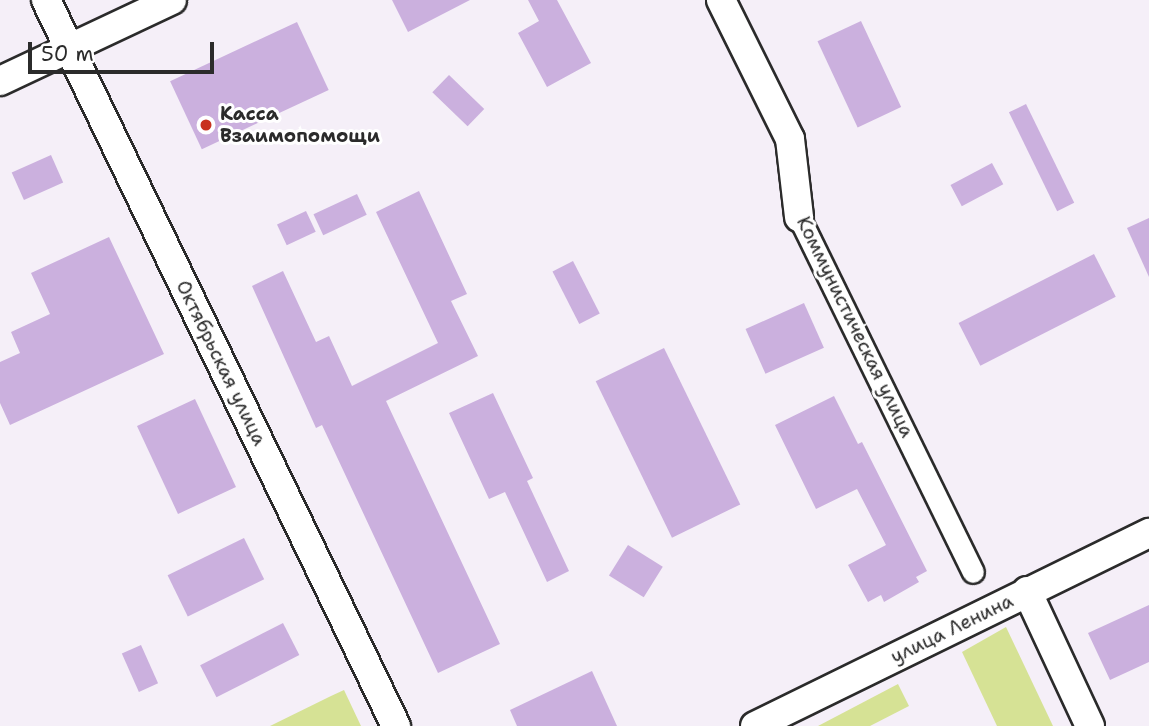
<!DOCTYPE html>
<meta charset="utf-8">
<style>
body{margin:0}
#map{position:relative;width:1149px;height:726px;overflow:hidden;background:#f5eff8;font-family:"Shantell Sans",sans-serif}
div>[style]{position:absolute}
[style*='--x']{left:calc(var(--x)*1px);top:calc(var(--y)*1px);width:calc(var(--w)*1px);rotate:calc(var(--a)*1deg)}
.green>*{inset:0;background:#d6e295}
.building>*{inset:0;background:#cbb0de;transform-origin:0 0}
.roads{filter:drop-shadow(2px 0 #2b2b2b) drop-shadow(-2px 0 #2b2b2b) drop-shadow(0 2px #2b2b2b) drop-shadow(0 -2px #2b2b2b)}
.pedestrian>*{height:21px;margin:-10.5px;padding:0 10.5px;transform-origin:10.5px;border-radius:10.5px;background:#fff}
.minor>*{height:28px;margin:-14px;padding:0 14px;transform-origin:14px;border-radius:14px;background:#fff}
.dots>*{width:19px;height:19px;translate:-50% -50%;box-sizing:border-box;border:4px solid #fff;border-radius:50%}
span{translate:-50% -50%;white-space:nowrap;text-align:center;line-height:1.15;-webkit-text-stroke:6px #fff;paint-order:stroke}
.poi-label{font-size:19px;color:#2b2b2b;font-weight:700}
.left{translate:0 -50%;text-align:left}
.street-label{font-size:19px;color:#2b2b2b}
.scale{position:absolute;left:28px;top:42px;width:186px;height:32px;box-sizing:border-box;border:4px solid #2b2b2b;border-top:0;padding-left:9px;font-size:21px;line-height:24px;white-space:nowrap;color:#2b2b2b;-webkit-text-stroke:5px #fff;paint-order:stroke}
</style>
<div id="map">
<div class="green">
<div style="clip-path:polygon(1006px 627px,1053px 726px,997px 726px,962px 652px)"></div>
<div style="clip-path:polygon(898px 684px,909px 706px,870px 726px,818px 726px)"></div>
<div style="clip-path:polygon(344px 690px,361px 726px,270px 726px,331px 696px)"></div>
</div>
<div class="building">
<div style="clip-path:polygon(392px 0,470px 0,408px 32px)"></div>
<div style="clip-path:polygon(528px 0,557px 0,591px 63px,547px 87px,518px 33px,539px 21px)"></div>
<div style="left:861px;top:21px;width:95px;height:48px;rotate:65deg"></div>
<div style="left:297px;top:22px;width:75px;height:140px;rotate:65deg"></div>
<div style="left:449px;top:75px;width:49px;height:24px;rotate:44deg"></div>
<div style="left:1026px;top:104px;width:110px;height:19px;rotate:64deg"></div>
<div style="left:51px;top:155px;width:30px;height:43px;rotate:66deg"></div>
<div style="left:992px;top:163px;width:24px;height:47px;rotate:62deg"></div>
<div style="clip-path:polygon(419px 191px,467px 294px,451px 301px,478px 356px,386px 401px,500px 644px,438px 673px,322px 425px,316px 428px,252px 286px,283px 271px,316px 342px,329px 336px,352px 386px,438px 343px,376px 212px)"></div>
<div style="left:357px;top:194px;width:23px;height:48px;rotate:65deg"></div>
<div style="left:306px;top:211px;width:23px;height:32px;rotate:65deg"></div>
<div style="clip-path:polygon(1149px 218px,1149px 277px,1127px 228px)"></div>
<div style="clip-path:polygon(109px 237px,164px 354px,10px 425px,0 403px,0 362px,20px 353px,11px 332px,50px 314px,31px 273px)"></div>
<div style="left:1094px;top:254px;width:48px;height:152px;rotate:63deg"></div>
<div style="left:573px;top:261px;width:59px;height:23px;rotate:63deg"></div>
<div style="left:804px;top:303px;width:49px;height:64px;rotate:66deg"></div>
<div style="left:664px;top:348px;width:174px;height:76px;rotate:64deg"></div>
<div style="clip-path:polygon(493px 393px,533px 478px,527px 481px,569px 571px,547px 582px,505px 492px,489px 499px,449px 413px)"></div>
<div style="clip-path:polygon(834px 396px,858px 444px,862px 442px,927px 571px,916px 577px,919px 582px,884px 602px,881px 595px,868px 602px,848px 565px,886px 545px,857px 489px,816px 509px,775px 425px)"></div>
<div style="left:195px;top:399px;width:97px;height:64px;rotate:65deg"></div>
<div style="left:244px;top:538px;width:46px;height:85px;rotate:64deg"></div>
<div style="left:628px;top:545px;width:41px;height:36px;rotate:32deg"></div>
<div style="clip-path:polygon(1149px 605px,1149px 662px,1110px 680px,1088px 633px)"></div>
<div style="left:283px;top:623px;width:36px;height:93px;rotate:63deg"></div>
<div style="left:141px;top:645px;width:42px;height:21px;rotate:66deg"></div>
<div style="clip-path:polygon(592px 671px,617px 726px,517px 726px,510px 710px)"></div>
</div>
<div class="roads">
<div class="pedestrian">
<div style="--x:799;--y:217;--w:395;--a:63.9"></div>
</div>
<div class="minor">
<div style="--x:46;--y:0;--w:806;--a:64.26"></div>
<div style="--x:721;--y:0;--w:155;--a:63.6"></div>
<div style="--x:790;--y:139;--w:79;--a:83.4"></div>
<div style="--x:0;--y:81;--w:190;--a:-25.2"></div>
<div style="--x:1027;--y:591;--w:149;--a:65"></div>
<div style="--x:755;--y:726;--w:439;--a:-26.1"></div>
</div>
</div>
<div class="dots">
<div style="left:206px;top:125px;background:#c8321e"></div>
</div>
<div class="poi-label">
<span class="left" style="left:220px;top:125px">Касса<br>Взаимопомощи</span>
</div>
<div class="street-label">
<span style="left:855px;top:327px;rotate:64deg">Коммунистическая улица</span>
<span style="left:221px;top:363px;rotate:64deg">Октябрьская улица</span>
<span style="left:952px;top:629px;rotate:-26deg">улица Ленина</span>
</div>
<div class="scale">50 m</div>
</div>
